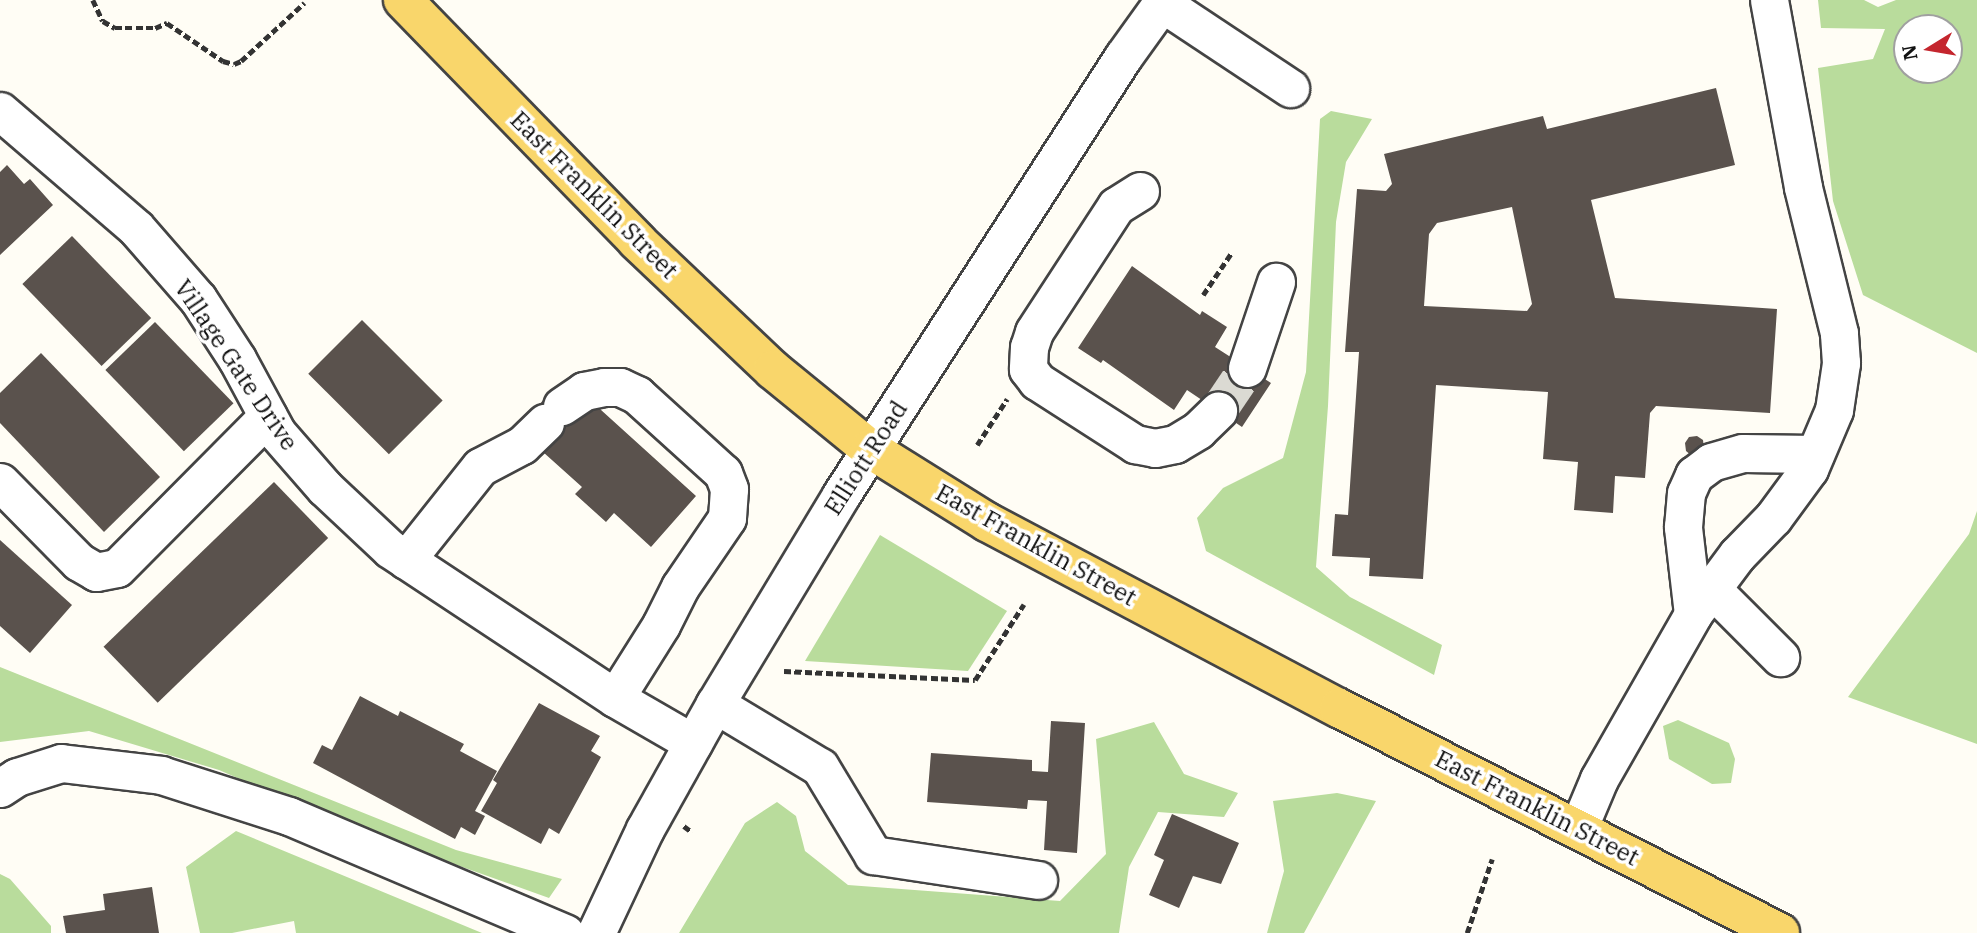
<!DOCTYPE html>
<style>
body{margin:0}
#map{position:relative;width:1977px;height:933px;overflow:hidden;background:#fffdf5;font-family:"IBM Plex Serif",serif}
div>[style]{position:absolute}
[style*='--x']{left:calc(var(--x)*1px);top:calc(var(--y)*1px);width:calc(var(--w)*1px);rotate:calc(var(--a)*1deg)}
.forest>*{inset:0;background:#b9dc9c}
.building>*{inset:0;background:#5a524d;transform-origin:0 0}
.minor-tunnel>*{height:37px;margin-top:-18.5px;transform-origin:0;background:repeating-linear-gradient(90deg,#dbdad3 0 37px,transparent 0 55px)}
.path>*{height:4.5px;margin-top:-2.25px;transform-origin:0;background:repeating-linear-gradient(90deg,#333 0 7px,transparent 0 10.5px)}
.roads{filter:drop-shadow(2px 0 #444) drop-shadow(-2px 0 #444) drop-shadow(0 2px #444) drop-shadow(0 -2px #444)}
.minor>*{height:37px;margin:-18.5px;padding:0 18.5px;transform-origin:18.5px;border-radius:18.5px;background:#fff}
.major>*{height:38px;margin:-19px;padding:0 19px;transform-origin:19px;border-radius:19px;background:#f9d66b}
span{translate:-50% -50%;white-space:nowrap;text-align:center;line-height:1.15;-webkit-text-stroke:7px #fff;paint-order:stroke}
.street-label{font-size:24px;color:#111}
.north{position:absolute;left:1893px;top:14px;width:70px;height:70px;box-sizing:border-box;background:#fff;border:2px solid #a0a0a0;border-radius:50%;rotate:259deg;font-size:19px;font-weight:700;line-height:28px;text-align:center;color:#111}
.north::after{content:'';display:block;margin:auto;width:24px;height:32px;background:#c4262e;clip-path:polygon(50% 0,100% 100%,50% 72%,0 100%)}
</style>
<div id="map">
<div class="forest">
<div style="clip-path:polygon(evenodd,1818px 0,1864px 0,1878px 7px,1896px 0,1977px 0,1977px 353px,1863px 295px,1833px 201px,1818px 68px,1873px 59px,1885px 29px,1821px 28px,1818px 0,1907px 28px,1949px 28px,1949px 70px,1907px 70px,1907px 28px)"></div>
<div style="clip-path:polygon(1331px 111px,1372px 119px,1346px 162px,1336px 222px,1328px 406px,1316px 567px,1350px 597px,1442px 645px,1434px 675px,1206px 551px,1197px 518px,1223px 488px,1283px 458px,1306px 372px,1320px 119px)"></div>
<div style="clip-path:polygon(1977px 511px,1977px 744px,1848px 697px,1969px 534px)"></div>
<div style="clip-path:polygon(880px 535px,1007px 611px,968px 671px,805px 661px)"></div>
<div style="clip-path:polygon(0 667px,456px 850px,562px 879px,549px 898px,353px 828px,219px 770px,89px 731px,0 742px)"></div>
<div style="clip-path:polygon(1678px 720px,1729px 743px,1735px 759px,1731px 783px,1712px 784px,1669px 759px,1663px 726px)"></div>
<div style="clip-path:polygon(1154px 722px,1184px 774px,1238px 793px,1224px 817px,1158px 812px,1129px 867px,1119px 933px,679px 933px,745px 823px,777px 802px,796px 816px,805px 851px,848px 885px,1060px 901px,1106px 854px,1096px 739px)"></div>
<div style="clip-path:polygon(1337px 793px,1376px 801px,1304px 933px,1267px 933px,1284px 871px,1273px 801px)"></div>
<div style="clip-path:polygon(236px 831px,482px 933px,296px 933px,294px 921px,232px 933px,200px 933px,186px 867px)"></div>
<div style="clip-path:polygon(0 874px,10px 879px,51px 926px,51px 933px,0 933px)"></div>
</div>
<div class="building">
<div style="clip-path:polygon(evenodd,1716px 88px,1735px 165px,1591px 200px,1615px 298px,1777px 309px,1770px 413px,1656px 406px,1650px 413px,1645px 478px,1615px 476px,1613px 513px,1574px 510px,1578px 462px,1543px 459px,1548px 392px,1436px 385px,1423px 579px,1369px 576px,1370px 558px,1332px 556px,1335px 514px,1348px 515px,1359px 352px,1345px 352px,1357px 189px,1386px 191px,1392px 184px,1384px 154px,1543px 116px,1547px 129px,1716px 88px,1512px 207px,1532px 304px,1527px 311px,1424px 306px,1429px 234px,1437px 223px,1512px 207px)"></div>
<div style="clip-path:polygon(7px 165px,24px 184px,30px 179px,53px 205px,0 255px,0 172px)"></div>
<div style="left:72px;top:236px;width:114px;height:69px;rotate:46deg"></div>
<div style="clip-path:polygon(1132px 266px,1200px 315px,1202px 311px,1227px 327px,1215px 347px,1271px 383px,1242px 427px,1187px 390px,1174px 410px,1103px 360px,1101px 363px,1078px 348px)"></div>
<div style="left:362px;top:320px;width:114px;height:76px;rotate:45deg"></div>
<div style="left:155px;top:322px;width:113px;height:69px;rotate:46deg"></div>
<div style="clip-path:polygon(41px 353px,160px 477px,104px 532px,0 423px,0 393px)"></div>
<div style="clip-path:polygon(549px 394px,574px 417px,590px 400px,696px 496px,651px 547px,614px 513px,606px 522px,575px 494px,582px 487px,543px 452px,558px 435px,533px 411px)"></div>
<div style="clip-path:polygon(1697px 436px,1703px 440px,1704px 448px,1692px 456px,1686px 451px,1685px 443px,1689px 437px)"></div>
<div style="left:274px;top:482px;width:78px;height:237px;rotate:46deg"></div>
<div style="clip-path:polygon(0 540px,72px 605px,30px 653px,0 626px)"></div>
<div style="clip-path:polygon(360px 696px,398px 716px,400px 711px,464px 744px,460px 751px,497px 771px,475px 811px,485px 816px,475px 835px,461px 827px,455px 839px,313px 763px,322px 745px,332px 750px)"></div>
<div style="clip-path:polygon(539px 703px,600px 736px,591px 751px,601px 757px,559px 834px,549px 828px,541px 844px,481px 811px,497px 783px,493px 780px)"></div>
<div style="clip-path:polygon(1051px 721px,1085px 723px,1077px 853px,1044px 850px,1047px 801px,1028px 800px,1027px 809px,927px 802px,931px 753px,1032px 760px,1032px 771px,1048px 772px)"></div>
<div style="clip-path:polygon(1172px 814px,1239px 843px,1221px 884px,1193px 876px,1179px 908px,1149px 895px,1164px 860px,1154px 855px)"></div>
<div style="clip-path:polygon(152px 887px,159px 933px,66px 933px,63px 916px,105px 910px,103px 894px)"></div>
</div>
<div class="minor-tunnel">
<div style="--x:1218;--y:411;--w:52;--a:-56"></div>
</div>
<div class="path">
<div style="--x:93;--y:0;--w:23;--a:65"></div>
<div style="--x:103;--y:21;--w:14;--a:30"></div>
<div style="--x:115;--y:28;--w:40;--a:0"></div>
<div style="--x:155;--y:28;--w:13;--a:-23"></div>
<div style="--x:167;--y:23;--w:68;--a:34.2"></div>
<div style="--x:223;--y:61;--w:11;--a:15"></div>
<div style="--x:234;--y:64;--w:8;--a:-23"></div>
<div style="--x:241;--y:61;--w:86;--a:-42.6"></div>
<div style="--x:1203;--y:295;--w:52;--a:-56"></div>
<div style="--x:977;--y:445;--w:55;--a:-56.9"></div>
<div style="--x:784;--y:671;--w:191;--a:2.7"></div>
<div style="--x:975;--y:680;--w:90;--a:-57.2"></div>
<div style="--x:684;--y:826;--w:10;--a:37"></div>
<div style="--x:1467;--y:933;--w:78;--a:-71.3"></div>
</div>
<div class="roads">
<div class="minor">
<div style="--x:1162;--y:3;--w:154;--a:33.6"></div>
<div style="--x:0;--y:111;--w:179;--a:40.7"></div>
<div style="--x:136;--y:228;--w:94;--a:48.9"></div>
<div style="--x:198;--y:299;--w:72;--a:57"></div>
<div style="--x:237;--y:359;--w:84;--a:61.6"></div>
<div style="--x:277;--y:433;--w:73;--a:48.9"></div>
<div style="--x:325;--y:488;--w:89;--a:43.2"></div>
<div style="--x:390;--y:549;--w:270;--a:33.5"></div>
<div style="--x:615;--y:698;--w:90;--a:30"></div>
<div style="--x:1140;--y:191;--w:28;--a:148"></div>
<div style="--x:1116;--y:206;--w:150;--a:123.1"></div>
<div style="--x:1034;--y:332;--w:16;--a:108"></div>
<div style="--x:1029;--y:347;--w:22;--a:93"></div>
<div style="--x:1028;--y:369;--w:15;--a:53"></div>
<div style="--x:1037;--y:381;--w:117;--a:32.7"></div>
<div style="--x:1135;--y:444;--w:20;--a:11"></div>
<div style="--x:1155;--y:448;--w:20;--a:-11"></div>
<div style="--x:1175;--y:444;--w:27;--a:-31"></div>
<div style="--x:1198;--y:430;--w:28;--a:-44"></div>
<div style="--x:1247;--y:368;--w:91;--a:-71.4"></div>
<div style="--x:562;--y:406;--w:27;--a:-34"></div>
<div style="--x:584;--y:391;--w:20;--a:-11"></div>
<div style="--x:604;--y:387;--w:16;--a:0"></div>
<div style="--x:620;--y:387;--w:19;--a:25"></div>
<div style="--x:637;--y:395;--w:116;--a:42.2"></div>
<div style="--x:723;--y:473;--w:17;--a:69"></div>
<div style="--x:729;--y:489;--w:29;--a:94"></div>
<div style="--x:727;--y:518;--w:83;--a:124.3"></div>
<div style="--x:680;--y:587;--w:42;--a:116.6"></div>
<div style="--x:661;--y:625;--w:86;--a:122.2"></div>
<div style="--x:0;--y:482;--w:112;--a:45.4"></div>
<div style="--x:79;--y:562;--w:20;--a:30"></div>
<div style="--x:96;--y:572;--w:21;--a:-11"></div>
<div style="--x:117;--y:568;--w:214;--a:-45.2"></div>
<div style="--x:406;--y:560;--w:119;--a:-51.5"></div>
<div style="--x:480;--y:467;--w:47;--a:-27.6"></div>
<div style="--x:522;--y:445;--w:32;--a:-44"></div>
<div style="--x:1711;--y:588;--w:98;--a:45"></div>
<div style="--x:1693;--y:614;--w:88;--a:-96.6"></div>
<div style="--x:1683;--y:527;--w:34;--a:-85"></div>
<div style="--x:1686;--y:493;--w:20;--a:-66"></div>
<div style="--x:1694;--y:475;--w:21;--a:-37"></div>
<div style="--x:1711;--y:462;--w:33;--a:-16"></div>
<div style="--x:1743;--y:453;--w:72;--a:0.8"></div>
<div style="--x:715;--y:704;--w:122;--a:31"></div>
<div style="--x:820;--y:767;--w:103;--a:58.9"></div>
<div style="--x:873;--y:855;--w:167;--a:8.6"></div>
<div style="--x:0;--y:788;--w:20;--a:-33"></div>
<div style="--x:17;--y:777;--w:46;--a:-17.7"></div>
<div style="--x:61;--y:763;--w:101;--a:6.8"></div>
<div style="--x:161;--y:775;--w:134;--a:17.8"></div>
<div style="--x:289;--y:816;--w:300;--a:23"></div>
<div style="--x:1578;--y:829;--w:54;--a:-67.2"></div>
<div style="--x:1599;--y:779;--w:190;--a:-60.3"></div>
<div style="--x:1693;--y:614;--w:74;--a:-53.3"></div>
<div style="--x:1737;--y:555;--w:52;--a:-45.8"></div>
<div style="--x:1773;--y:518;--w:61;--a:-53.7"></div>
<div style="--x:1809;--y:469;--w:64;--a:-67"></div>
<div style="--x:1834;--y:410;--w:48;--a:-81.5"></div>
<div style="--x:1841;--y:363;--w:30;--a:-94"></div>
<div style="--x:1839;--y:333;--w:150;--a:-103.9"></div>
<div style="--x:1803;--y:187;--w:190;--a:-100.3"></div>
<div style="--x:596;--y:933;--w:115;--a:-64.8"></div>
<div style="--x:645;--y:829;--w:143;--a:-60.8"></div>
<div style="--x:715;--y:704;--w:244;--a:-58.9"></div>
<div style="--x:841;--y:495;--w:521;--a:-57.23"></div>
<div style="--x:1123;--y:57;--w:70;--a:-54.3"></div>
</div>
<div class="major">
<div style="--x:403;--y:0;--w:336;--a:45.8"></div>
<div style="--x:637;--y:241;--w:187;--a:43.5"></div>
<div style="--x:773;--y:370;--w:125;--a:39.2"></div>
<div style="--x:870;--y:449;--w:138;--a:32"></div>
<div style="--x:987;--y:522;--w:398;--a:27.9"></div>
<div style="--x:1339;--y:708;--w:495;--a:27"></div>
</div>
</div>
<div class="street-label">
<span style="left:594px;top:195px;rotate:45deg">East Franklin Street</span>
<span style="left:236px;top:365px;rotate:56deg">Village Gate Drive</span>
<span style="left:866px;top:458px;rotate:-57deg">Elliott Road</span>
<span style="left:1036px;top:545px;rotate:29deg">East Franklin Street</span>
<span style="left:1537px;top:808px;rotate:27deg">East Franklin Street</span>
</div>
<div class="north">N</div>
</div>
